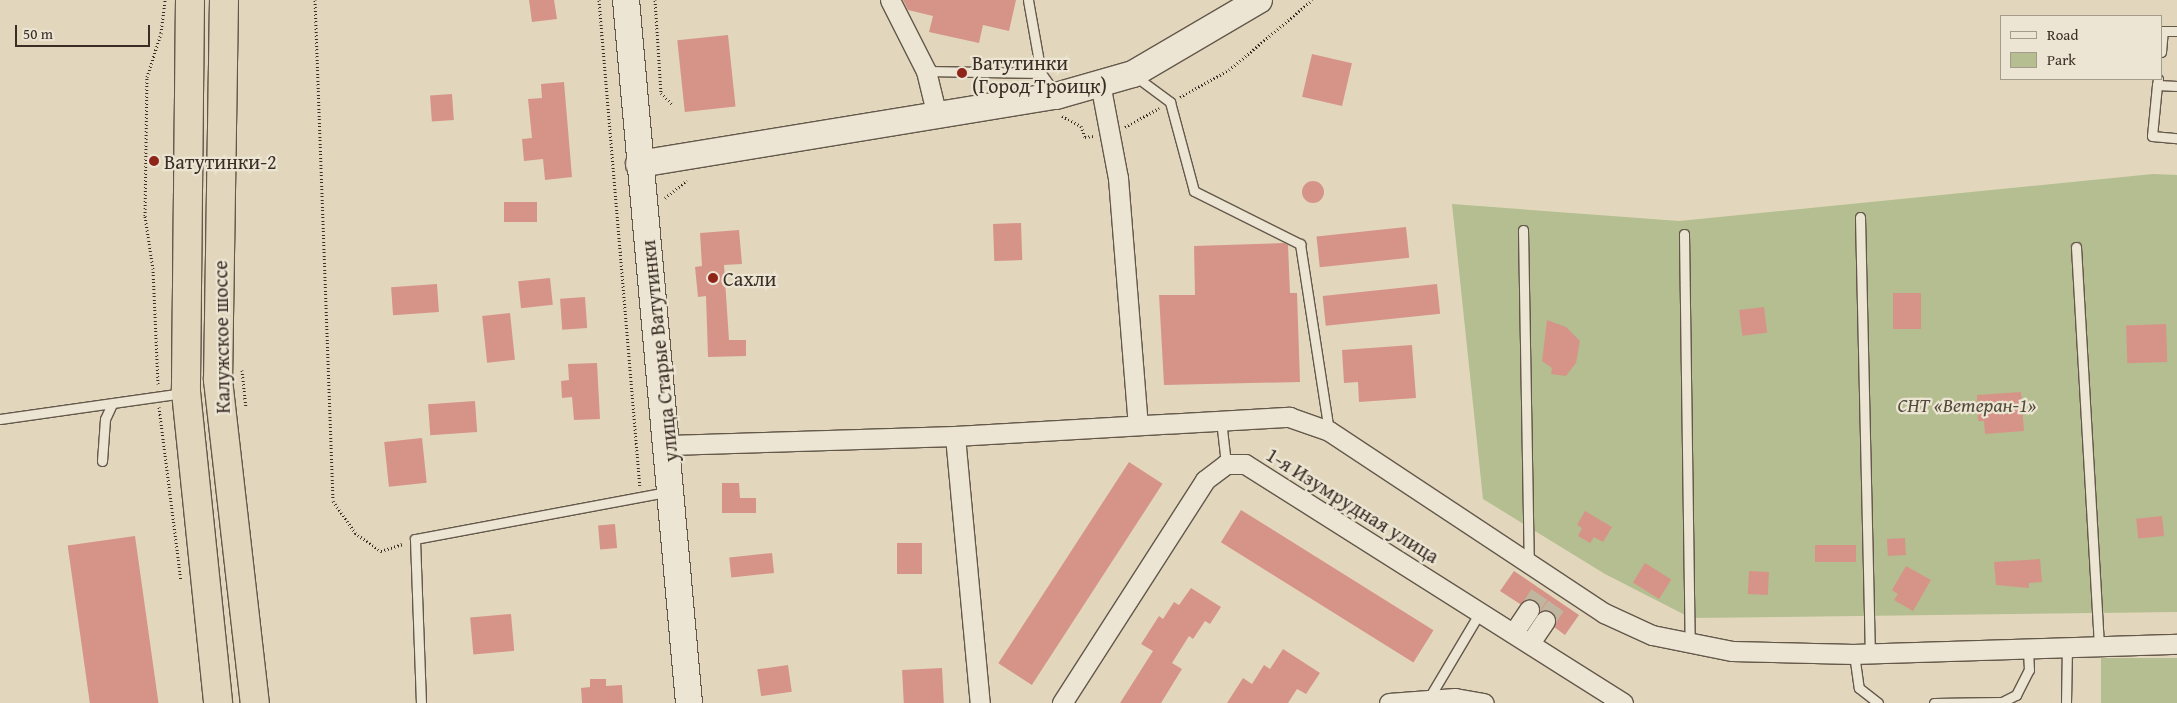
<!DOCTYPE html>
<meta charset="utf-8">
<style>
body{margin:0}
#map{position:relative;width:2177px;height:703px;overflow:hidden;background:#e2d7bc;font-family:"Gentium Book Plus",serif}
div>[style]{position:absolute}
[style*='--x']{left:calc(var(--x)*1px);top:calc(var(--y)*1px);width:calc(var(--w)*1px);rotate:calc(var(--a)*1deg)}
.green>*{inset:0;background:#b4be90;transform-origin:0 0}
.building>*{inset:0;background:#d69488;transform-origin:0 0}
.round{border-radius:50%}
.minor-tunnel>*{height:19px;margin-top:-9.5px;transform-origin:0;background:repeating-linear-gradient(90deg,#c0b59e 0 19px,transparent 0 28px)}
.path>*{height:3px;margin-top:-1.5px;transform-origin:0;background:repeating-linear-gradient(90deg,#3a2d25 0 1px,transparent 0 3.5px)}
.roads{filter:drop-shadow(1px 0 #64584b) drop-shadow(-1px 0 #64584b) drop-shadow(0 1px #64584b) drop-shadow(0 -1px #64584b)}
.service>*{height:9px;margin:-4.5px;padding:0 4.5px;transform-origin:4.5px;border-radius:4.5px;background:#ece5d3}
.minor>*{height:19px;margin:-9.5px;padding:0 9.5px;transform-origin:9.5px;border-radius:9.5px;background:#ece5d3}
.secondary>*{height:26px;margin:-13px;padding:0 13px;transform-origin:13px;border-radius:13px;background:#ece5d3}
.trunk>*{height:28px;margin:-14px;padding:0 14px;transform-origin:14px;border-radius:14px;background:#e2d7bc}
.dots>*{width:14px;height:14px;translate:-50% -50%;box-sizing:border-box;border:2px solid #ece5d3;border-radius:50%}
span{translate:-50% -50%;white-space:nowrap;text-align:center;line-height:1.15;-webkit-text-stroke:4.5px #ece5d3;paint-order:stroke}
.poi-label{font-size:20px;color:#3a2d25}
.left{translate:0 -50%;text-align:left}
.street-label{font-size:20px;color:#3a2d25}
.park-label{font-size:20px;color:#524a3a;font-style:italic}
.legend{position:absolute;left:2000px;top:15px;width:162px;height:65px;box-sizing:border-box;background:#ece5d3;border:1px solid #a59b8d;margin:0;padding:6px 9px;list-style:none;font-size:15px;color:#3a2d25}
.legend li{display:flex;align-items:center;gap:10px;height:25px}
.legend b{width:25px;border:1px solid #a59b8d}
.scale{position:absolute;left:15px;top:25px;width:135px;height:22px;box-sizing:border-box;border:2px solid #3a2d25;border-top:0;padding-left:6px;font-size:15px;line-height:18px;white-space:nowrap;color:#3a2d25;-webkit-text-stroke:4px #ece5d3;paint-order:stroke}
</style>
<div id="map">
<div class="green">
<div style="clip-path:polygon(2153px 174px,2177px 175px,2177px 612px,1691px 618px,1605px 574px,1483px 499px,1452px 204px,1679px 221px)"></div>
<div style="left:2177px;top:658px;width:45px;height:76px;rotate:90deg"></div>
</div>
<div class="building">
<div style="clip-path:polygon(529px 0,554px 0,557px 19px,532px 22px)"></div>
<div style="clip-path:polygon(903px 0,1016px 0,1009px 31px,983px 25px,979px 43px,929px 32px,933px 16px,908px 10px)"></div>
<div style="left:728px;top:35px;width:72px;height:51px;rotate:84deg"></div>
<div style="left:1312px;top:54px;width:41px;height:44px;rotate:13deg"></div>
<div style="clip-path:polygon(564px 82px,572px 177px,545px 180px,543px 159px,524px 161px,522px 139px,532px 138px,528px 99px,542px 98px,541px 84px)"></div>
<div style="left:452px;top:94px;width:26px;height:22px;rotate:86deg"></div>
<div class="round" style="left:1302px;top:181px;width:22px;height:22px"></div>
<div style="left:537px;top:202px;width:20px;height:33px;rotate:90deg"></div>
<div style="left:1021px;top:223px;width:37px;height:28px;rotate:88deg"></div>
<div style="left:1406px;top:227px;width:31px;height:90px;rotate:84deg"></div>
<div style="clip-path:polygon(739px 230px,742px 264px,724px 265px,729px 340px,746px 340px,746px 356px,708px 357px,706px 296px,698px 297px,695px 267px,702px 266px,700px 233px)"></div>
<div style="clip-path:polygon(1284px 243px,1288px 245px,1290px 293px,1297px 293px,1300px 382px,1164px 385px,1159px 295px,1195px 295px,1194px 246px)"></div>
<div style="left:550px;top:278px;width:27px;height:32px;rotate:84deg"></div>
<div style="left:437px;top:284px;width:28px;height:46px;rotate:86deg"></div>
<div style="left:1437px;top:284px;width:30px;height:115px;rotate:84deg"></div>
<div style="left:1921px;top:293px;width:36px;height:28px;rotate:90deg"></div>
<div style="left:585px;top:297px;width:31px;height:25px;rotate:86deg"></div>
<div style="left:1764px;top:307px;width:26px;height:25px;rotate:83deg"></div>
<div style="left:510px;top:313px;width:47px;height:28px;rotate:84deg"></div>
<div style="clip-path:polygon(1547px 320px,1566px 327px,1580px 341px,1576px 363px,1566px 376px,1551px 374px,1552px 368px,1542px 361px)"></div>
<div style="left:2166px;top:324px;width:38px;height:40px;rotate:88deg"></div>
<div style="clip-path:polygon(1412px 345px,1416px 398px,1359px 402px,1358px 382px,1344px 383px,1342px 350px)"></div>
<div style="clip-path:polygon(597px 363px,600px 419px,574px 420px,572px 397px,562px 398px,561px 381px,569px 380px,568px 364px)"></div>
<div style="clip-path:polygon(2021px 392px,2024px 431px,1985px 434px,1984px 421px,1978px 421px,1977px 395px)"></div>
<div style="left:475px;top:401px;width:31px;height:47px;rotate:86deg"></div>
<div style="left:422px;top:438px;width:45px;height:38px;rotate:84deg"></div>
<div style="left:1129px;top:462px;width:40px;height:240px;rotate:33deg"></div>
<div style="clip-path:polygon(722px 483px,739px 483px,740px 498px,756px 498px,756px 513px,722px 513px)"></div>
<div style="left:1241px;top:510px;width:227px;height:38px;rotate:32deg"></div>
<div style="clip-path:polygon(1585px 511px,1612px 527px,1603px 542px,1594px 537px,1590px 543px,1578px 536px,1582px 528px,1577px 525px)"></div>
<div style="left:2162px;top:516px;width:20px;height:26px;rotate:84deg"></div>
<div style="left:615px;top:524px;width:24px;height:17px;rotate:85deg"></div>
<div style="left:135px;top:536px;width:169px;height:68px;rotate:82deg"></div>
<div style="left:1905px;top:538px;width:17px;height:18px;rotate:87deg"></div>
<div style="left:897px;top:543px;width:25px;height:31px"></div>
<div style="left:1856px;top:545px;width:17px;height:41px;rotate:90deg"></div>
<div style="left:772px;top:553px;width:20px;height:43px;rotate:84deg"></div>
<div style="clip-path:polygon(2040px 559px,2042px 582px,2029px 583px,2029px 588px,1996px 585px,1994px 562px)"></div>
<div style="left:1645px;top:563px;width:31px;height:23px;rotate:32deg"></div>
<div style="clip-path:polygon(1906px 566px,1931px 580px,1913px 611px,1894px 600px,1898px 594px,1892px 590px)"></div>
<div style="clip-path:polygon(1514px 571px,1579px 615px,1565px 635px,1554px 627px,1552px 612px,1540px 611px,1536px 601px,1520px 604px,1500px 591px)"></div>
<div style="left:1749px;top:571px;width:20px;height:23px;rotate:3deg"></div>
<div style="clip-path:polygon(1191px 588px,1221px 607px,1210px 624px,1205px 621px,1193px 639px,1189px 636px,1172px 663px,1182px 669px,1161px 703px,1120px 703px,1153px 651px,1141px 644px,1159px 616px,1163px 619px,1174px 602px,1179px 605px)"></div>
<div style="left:511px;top:614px;width:37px;height:41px;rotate:85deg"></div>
<div style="clip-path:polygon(1283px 649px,1320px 673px,1306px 694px,1297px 689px,1288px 703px,1227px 703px,1243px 678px,1252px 684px,1264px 665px,1270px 669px)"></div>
<div style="left:788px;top:665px;width:27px;height:31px;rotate:82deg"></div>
<div style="left:942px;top:668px;width:35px;height:40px;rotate:87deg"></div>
<div style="clip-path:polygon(590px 679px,606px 679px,606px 686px,622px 685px,623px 703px,582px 703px,581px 688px,590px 687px)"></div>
</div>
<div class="minor-tunnel">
<div style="--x:1529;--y:610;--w:24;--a:-57"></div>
<div style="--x:1545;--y:621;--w:24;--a:-55"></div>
</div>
<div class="path">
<div style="--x:315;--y:0;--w:501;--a:87.94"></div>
<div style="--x:333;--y:501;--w:39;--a:55"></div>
<div style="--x:355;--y:533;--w:32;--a:35"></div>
<div style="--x:381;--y:551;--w:22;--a:-18"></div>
<div style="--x:599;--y:0;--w:487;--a:85.2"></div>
<div style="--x:655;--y:0;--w:93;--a:86.3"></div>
<div style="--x:661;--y:93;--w:16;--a:45"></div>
<div style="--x:1180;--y:97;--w:56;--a:-28.9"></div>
<div style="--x:1229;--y:70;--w:109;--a:-40.1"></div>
<div style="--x:1062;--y:116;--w:21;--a:28"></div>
<div style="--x:1081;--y:126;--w:12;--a:70"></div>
<div style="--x:1085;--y:137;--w:8;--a:-7"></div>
<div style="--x:1125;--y:127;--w:39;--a:-29"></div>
<div style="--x:665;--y:198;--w:28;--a:-39"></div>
<div style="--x:242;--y:370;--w:36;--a:84"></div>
<div style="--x:158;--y:384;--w:115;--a:-92.5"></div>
<div style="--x:153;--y:269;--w:54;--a:-98.6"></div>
<div style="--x:145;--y:216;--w:139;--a:-89.2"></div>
<div style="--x:147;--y:77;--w:46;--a:-72.3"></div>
<div style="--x:161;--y:33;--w:33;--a:-83"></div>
<div style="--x:159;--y:407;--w:174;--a:82.8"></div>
</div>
<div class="roads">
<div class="service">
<div style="--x:1028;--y:0;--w:74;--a:79.9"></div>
<div style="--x:1041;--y:73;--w:24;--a:55"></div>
<div style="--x:2161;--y:52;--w:21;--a:-85"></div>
<div style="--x:2163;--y:31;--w:14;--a:0"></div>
<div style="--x:926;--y:71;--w:115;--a:1"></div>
<div style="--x:1135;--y:76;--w:44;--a:36.6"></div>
<div style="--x:1170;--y:102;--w:92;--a:74.9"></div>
<div style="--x:1194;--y:191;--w:119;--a:26.6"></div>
<div style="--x:1300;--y:244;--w:189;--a:81.2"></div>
<div style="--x:2158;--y:79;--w:6;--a:99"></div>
<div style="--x:2157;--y:85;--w:20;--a:3"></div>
<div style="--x:2157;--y:85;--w:51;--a:95.6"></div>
<div style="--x:2152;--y:136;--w:25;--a:5"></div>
<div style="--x:1860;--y:217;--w:437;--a:88.7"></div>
<div style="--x:1523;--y:230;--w:333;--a:89"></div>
<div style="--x:1684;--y:234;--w:410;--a:89.2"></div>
<div style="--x:2076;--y:247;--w:401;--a:86.7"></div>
<div style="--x:0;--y:419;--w:185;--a:-8.1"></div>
<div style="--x:1221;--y:420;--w:44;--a:83.5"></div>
<div style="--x:102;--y:461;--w:42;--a:-85.9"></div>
<div style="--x:105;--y:419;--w:17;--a:-65"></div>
<div style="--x:1854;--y:654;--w:34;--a:82"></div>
<div style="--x:1859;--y:688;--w:24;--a:38"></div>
<div style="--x:1429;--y:698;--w:100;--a:-59.3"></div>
<div style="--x:421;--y:703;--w:164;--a:-92.1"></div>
<div style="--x:415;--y:539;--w:256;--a:-10.6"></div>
<div style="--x:1934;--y:703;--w:68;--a:-0.8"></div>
<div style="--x:2002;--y:702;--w:16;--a:-27"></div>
<div style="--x:2016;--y:695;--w:28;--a:-63"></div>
<div style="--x:2029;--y:670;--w:20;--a:-93"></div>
<div style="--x:2066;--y:703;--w:55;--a:-89"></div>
</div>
<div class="minor">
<div style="--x:890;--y:0;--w:80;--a:63.1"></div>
<div style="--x:926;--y:71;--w:42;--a:76.3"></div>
<div style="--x:1100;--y:83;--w:97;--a:79.3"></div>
<div style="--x:1118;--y:178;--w:247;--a:85.4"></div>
<div style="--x:955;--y:436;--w:268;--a:84.7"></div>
<div style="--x:669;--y:445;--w:286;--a:-1.8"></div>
<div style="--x:955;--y:436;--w:335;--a:-3.3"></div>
<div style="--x:1289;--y:417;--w:42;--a:19.3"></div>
<div style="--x:1329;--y:431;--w:330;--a:33.5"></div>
<div style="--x:1604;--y:613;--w:53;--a:24.6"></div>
<div style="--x:1652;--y:635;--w:82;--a:11.3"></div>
<div style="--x:1732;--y:651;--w:122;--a:1.4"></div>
<div style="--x:1854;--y:654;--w:323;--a:-1.8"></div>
<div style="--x:1514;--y:632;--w:27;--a:-56"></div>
<div style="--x:1530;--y:643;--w:27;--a:-56"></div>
<div style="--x:1062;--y:703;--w:265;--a:-57.3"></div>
<div style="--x:1205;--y:480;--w:26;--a:-37"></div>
<div style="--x:1226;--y:464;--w:19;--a:0"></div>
<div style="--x:1245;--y:464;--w:447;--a:32.3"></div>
<div style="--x:1389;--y:703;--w:66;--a:-4.3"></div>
<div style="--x:1455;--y:698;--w:29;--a:10"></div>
</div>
<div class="secondary">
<div style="--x:626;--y:0;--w:706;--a:84.88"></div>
<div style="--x:639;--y:164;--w:423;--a:-9.3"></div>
<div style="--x:1056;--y:96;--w:80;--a:-15.9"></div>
<div style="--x:1133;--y:74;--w:146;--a:-30.4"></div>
</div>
<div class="trunk">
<div style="--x:190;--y:0;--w:392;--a:90.6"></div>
<div style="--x:186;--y:392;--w:313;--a:84.1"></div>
<div style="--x:224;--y:0;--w:380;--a:90.9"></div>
<div style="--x:218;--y:380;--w:325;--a:83.5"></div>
</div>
</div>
<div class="dots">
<div style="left:962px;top:73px;background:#8f2418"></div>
<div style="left:154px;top:161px;background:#8f2418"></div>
<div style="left:713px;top:278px;background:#8f2418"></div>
</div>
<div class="poi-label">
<span class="left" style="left:972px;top:74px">Ватутинки<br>(Город Троицк)</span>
<span class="left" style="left:164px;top:161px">Ватутинки-2</span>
<span class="left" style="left:723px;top:278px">Сахли</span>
</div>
<div class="street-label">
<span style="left:221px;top:337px;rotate:-91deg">Калужское шоссе</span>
<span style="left:659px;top:351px;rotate:-96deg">улица Старые Ватутинки</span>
<span style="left:1353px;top:505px;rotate:32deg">1-я Изумрудная улица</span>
</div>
<div class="park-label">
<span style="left:1967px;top:404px">СНТ «Ветеран-1»</span>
</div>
<ul class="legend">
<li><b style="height:6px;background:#ece5d3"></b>Road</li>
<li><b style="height:14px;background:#b4be90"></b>Park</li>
</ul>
<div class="scale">50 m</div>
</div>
